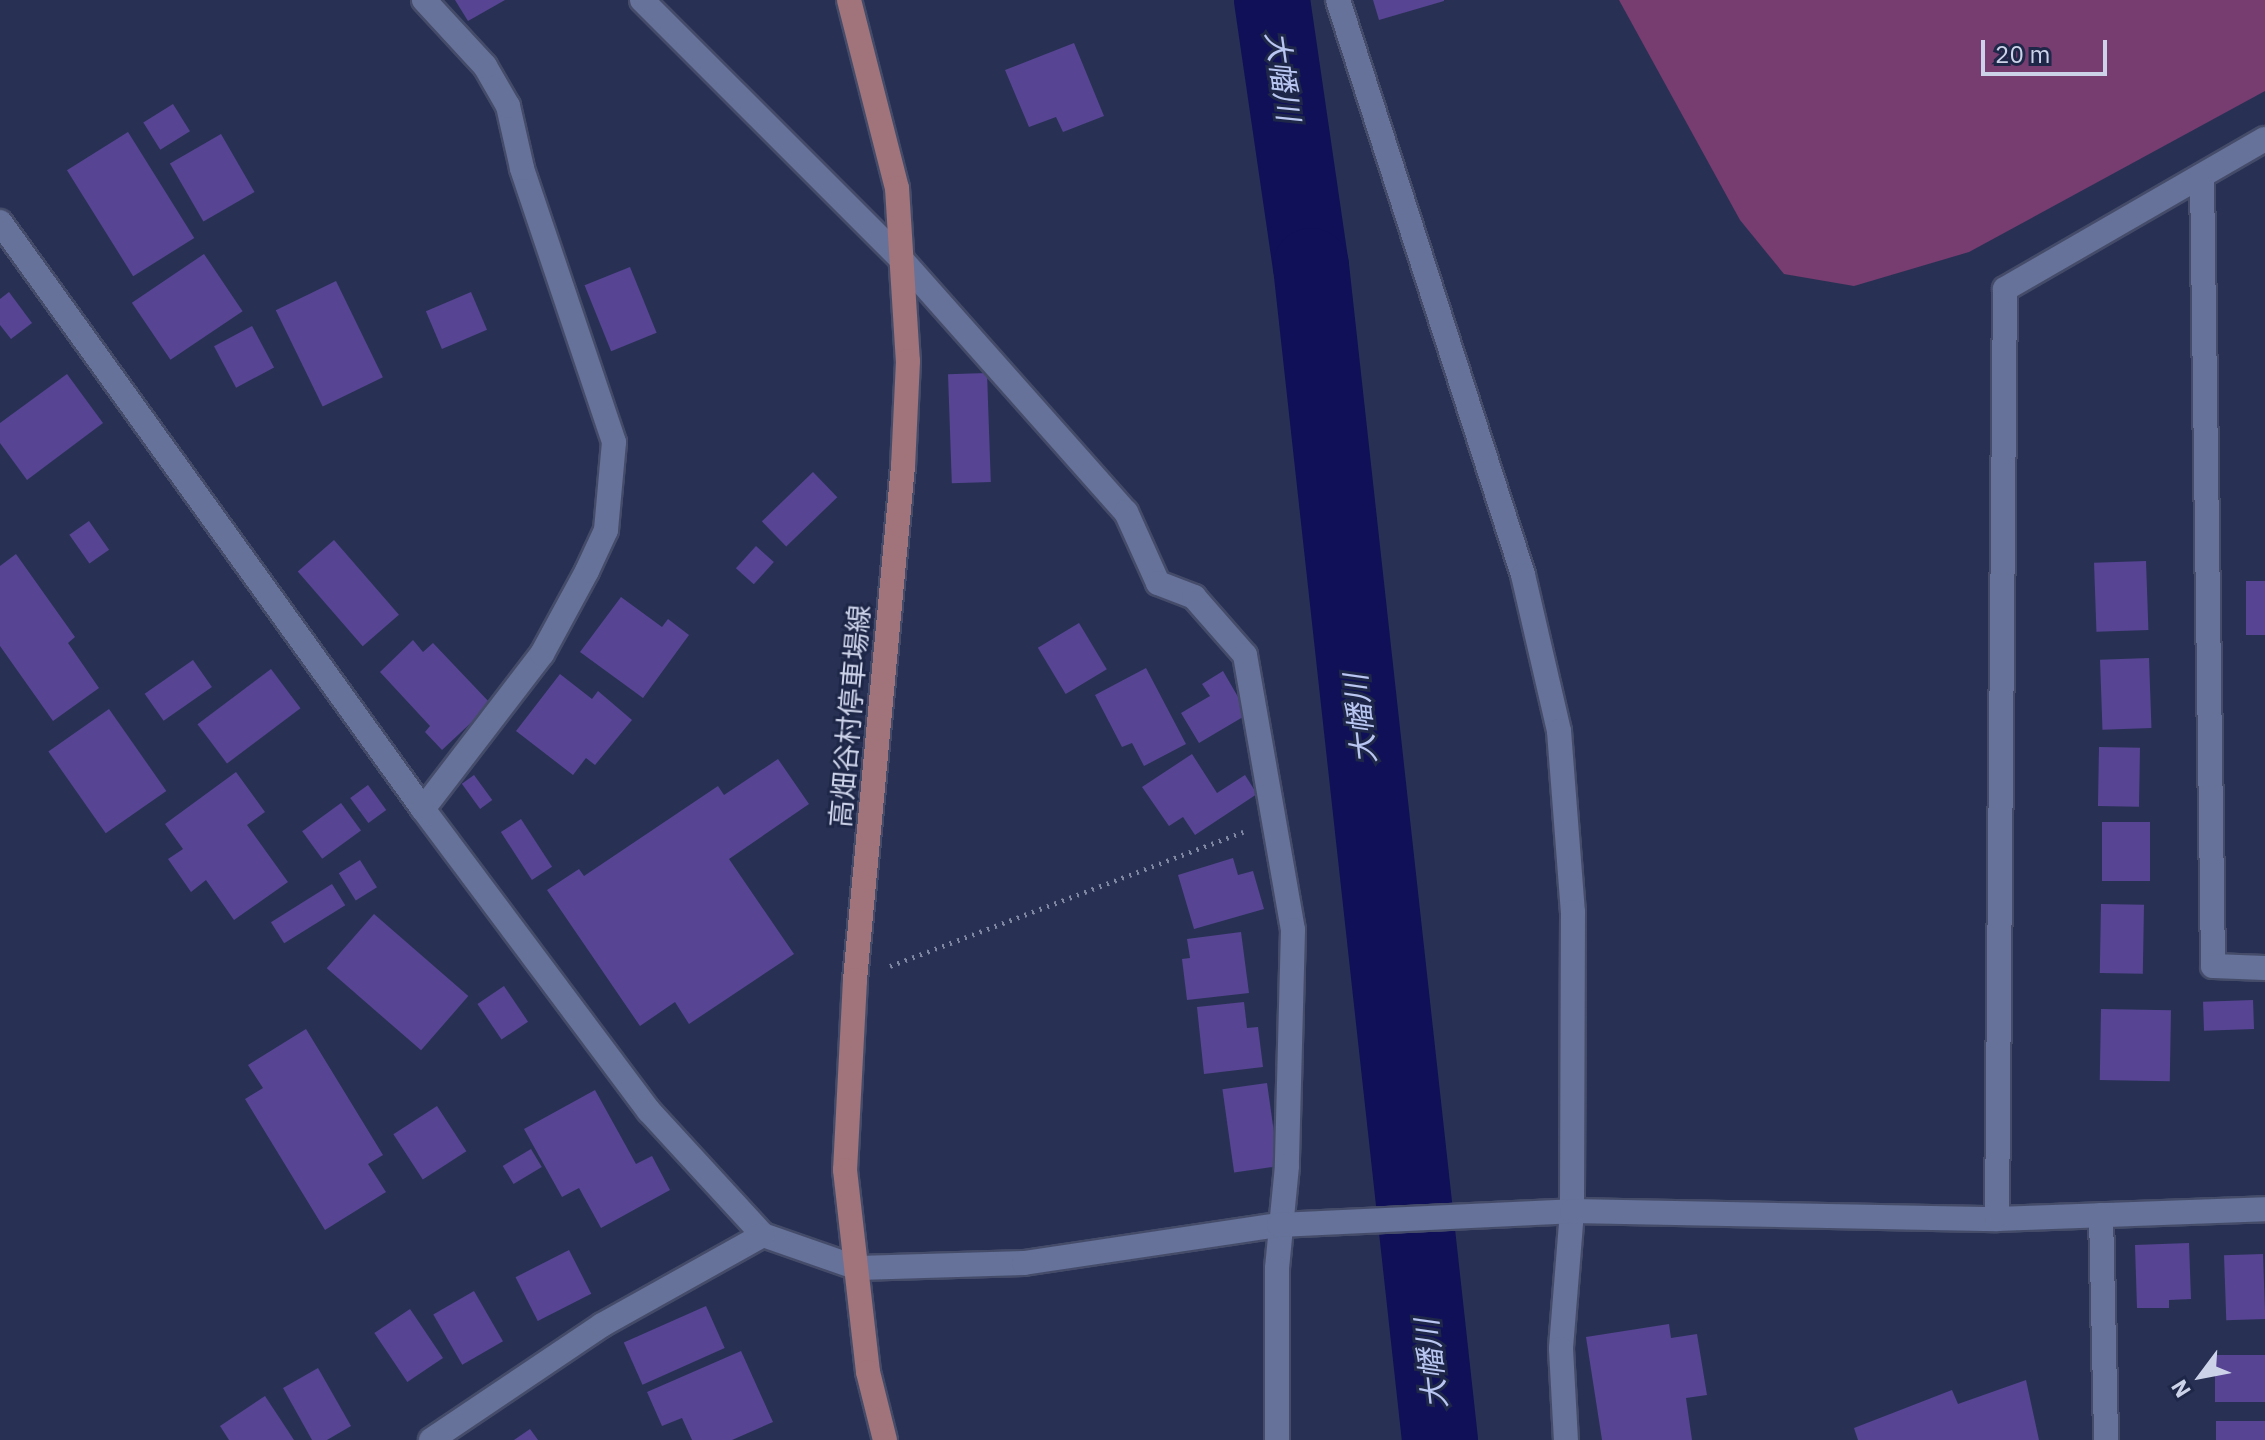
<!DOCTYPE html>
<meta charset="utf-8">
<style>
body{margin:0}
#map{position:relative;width:2265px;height:1440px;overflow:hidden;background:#283154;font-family:"IBM Plex Sans","Noto Sans JP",sans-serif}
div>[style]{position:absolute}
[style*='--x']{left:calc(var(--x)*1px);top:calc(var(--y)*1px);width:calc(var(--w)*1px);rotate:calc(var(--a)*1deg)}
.green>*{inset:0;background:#773c70}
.river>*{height:76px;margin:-38px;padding:0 38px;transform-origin:38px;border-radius:38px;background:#0f1058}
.building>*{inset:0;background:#574493;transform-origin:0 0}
.path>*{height:5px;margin-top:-2.5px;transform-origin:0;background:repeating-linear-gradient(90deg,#7f87a3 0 2px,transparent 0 8px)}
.roads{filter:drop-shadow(2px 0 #454c6a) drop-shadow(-2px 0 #454c6a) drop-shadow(0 2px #454c6a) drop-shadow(0 -2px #454c6a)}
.minor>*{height:24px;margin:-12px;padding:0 12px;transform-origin:12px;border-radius:12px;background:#667299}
.major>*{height:24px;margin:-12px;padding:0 12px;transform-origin:12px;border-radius:12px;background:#a1737a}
span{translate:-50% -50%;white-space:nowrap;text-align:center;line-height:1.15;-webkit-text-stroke:6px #1f2748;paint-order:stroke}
.street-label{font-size:28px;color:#ccd3e9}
.water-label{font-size:30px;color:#b9c6f1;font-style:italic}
.north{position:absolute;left:2161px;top:1336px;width:80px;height:80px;-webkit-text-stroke:6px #1f2748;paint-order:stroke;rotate:238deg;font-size:22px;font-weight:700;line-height:32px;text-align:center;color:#ccd3e9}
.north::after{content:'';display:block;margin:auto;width:28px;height:36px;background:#ccd3e9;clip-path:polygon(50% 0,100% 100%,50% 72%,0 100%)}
.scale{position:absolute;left:1981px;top:40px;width:126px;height:36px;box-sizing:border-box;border:4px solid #ccd3e9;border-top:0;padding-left:10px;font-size:24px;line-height:28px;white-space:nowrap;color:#ccd3e9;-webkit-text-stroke:6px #1f2748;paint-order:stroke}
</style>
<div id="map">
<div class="green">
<div style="clip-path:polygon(1619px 0,2265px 0,2265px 91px,1969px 252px,1854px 286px,1784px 274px,1740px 220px)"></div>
</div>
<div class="river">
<div style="--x:1272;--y:0;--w:269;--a:81.7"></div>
<div style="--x:1311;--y:266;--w:1181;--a:83.73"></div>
</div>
<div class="building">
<div style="clip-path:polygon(455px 0,505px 0,468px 21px)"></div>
<div style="clip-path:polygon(1373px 0,1444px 0,1444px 1px,1379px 20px)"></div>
<div style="clip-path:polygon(1074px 43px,1104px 116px,1063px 132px,1056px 117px,1029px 127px,1005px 70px)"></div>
<div style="left:173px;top:104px;width:32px;height:35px;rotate:58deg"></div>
<div style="left:128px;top:132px;width:125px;height:72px;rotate:58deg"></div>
<div style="left:221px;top:134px;width:67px;height:59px;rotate:60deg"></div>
<div style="left:204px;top:254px;width:69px;height:87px;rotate:56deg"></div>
<div style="left:630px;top:267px;width:71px;height:49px;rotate:68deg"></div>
<div style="left:336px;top:281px;width:107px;height:67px;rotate:64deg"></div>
<div style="clip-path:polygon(9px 292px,32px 323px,11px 339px,0 325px,0 299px)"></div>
<div style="left:471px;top:292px;width:41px;height:49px;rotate:67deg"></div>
<div style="left:252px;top:326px;width:47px;height:43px;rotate:62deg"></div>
<div style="left:987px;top:373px;width:109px;height:39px;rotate:88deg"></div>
<div style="clip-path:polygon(67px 374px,103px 423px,27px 480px,0 443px,0 423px)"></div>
<div style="left:813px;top:472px;width:35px;height:71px;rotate:46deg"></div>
<div style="left:89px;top:521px;width:35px;height:24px;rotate:55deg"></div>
<div style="left:334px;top:540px;width:99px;height:48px;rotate:49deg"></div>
<div style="left:756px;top:546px;width:24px;height:30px;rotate:42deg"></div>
<div style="clip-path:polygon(16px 554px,75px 637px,68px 643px,99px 688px,53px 721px,0 646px,0 566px)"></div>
<div style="left:2146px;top:561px;width:69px;height:52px;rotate:88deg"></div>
<div style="left:2246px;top:581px;width:19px;height:54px"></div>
<div style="clip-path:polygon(621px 597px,662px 627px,668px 619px,689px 635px,643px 698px,580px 652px)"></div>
<div style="left:1079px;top:623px;width:54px;height:48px;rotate:59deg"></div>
<div style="clip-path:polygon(413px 640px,423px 652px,433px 643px,491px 704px,442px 750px,425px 732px,430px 726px,380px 672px)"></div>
<div style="left:2149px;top:658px;width:70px;height:49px;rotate:88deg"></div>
<div style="left:193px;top:660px;width:33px;height:59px;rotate:55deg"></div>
<div style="clip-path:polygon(1146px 668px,1186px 744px,1144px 766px,1132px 743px,1122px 747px,1095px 695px)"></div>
<div style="left:271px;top:669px;width:49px;height:92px;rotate:53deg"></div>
<div style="clip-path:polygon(1223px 671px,1248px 714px,1199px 743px,1181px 713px,1210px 696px,1202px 684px)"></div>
<div style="clip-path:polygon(560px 674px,592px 699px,598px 691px,632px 720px,595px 765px,586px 758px,573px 775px,516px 731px)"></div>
<div style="left:109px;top:709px;width:100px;height:74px;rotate:55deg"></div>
<div style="left:2099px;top:747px;width:41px;height:59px;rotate:1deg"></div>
<div style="clip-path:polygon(1192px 754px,1217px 793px,1245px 775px,1257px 794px,1195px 835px,1183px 817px,1169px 826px,1142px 787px)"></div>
<div style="clip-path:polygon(778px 759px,809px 804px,729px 859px,794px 954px,689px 1024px,675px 1002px,640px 1026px,547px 890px,579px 869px,584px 876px,718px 786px,724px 795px)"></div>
<div style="clip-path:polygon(236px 772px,265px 812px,247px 825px,288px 882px,234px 920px,206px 880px,191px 892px,168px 859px,183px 849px,165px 824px)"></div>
<div style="left:474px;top:775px;width:31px;height:15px;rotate:54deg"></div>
<div style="left:368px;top:785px;width:31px;height:22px;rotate:54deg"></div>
<div style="left:341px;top:803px;width:34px;height:48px;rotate:54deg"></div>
<div style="left:521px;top:819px;width:57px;height:24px;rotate:57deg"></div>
<div style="left:2102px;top:822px;width:48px;height:59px"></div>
<div style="clip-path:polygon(1233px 858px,1238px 875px,1253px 871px,1264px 909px,1194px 929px,1178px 875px)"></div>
<div style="left:360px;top:860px;width:32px;height:25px;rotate:58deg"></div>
<div style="left:332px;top:884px;width:25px;height:72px;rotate:58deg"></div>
<div style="left:2101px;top:904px;width:43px;height:69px;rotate:1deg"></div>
<div style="left:374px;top:914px;width:125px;height:72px;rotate:41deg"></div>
<div style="clip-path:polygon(1241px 932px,1249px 993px,1187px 1000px,1182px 959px,1190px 958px,1187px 939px)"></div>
<div style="left:504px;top:986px;width:43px;height:32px;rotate:56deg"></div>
<div style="left:2253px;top:1000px;width:29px;height:50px;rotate:88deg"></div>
<div style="clip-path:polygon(1244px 1002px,1247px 1028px,1258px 1027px,1263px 1067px,1204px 1074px,1197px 1007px)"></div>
<div style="left:2101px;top:1009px;width:70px;height:71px;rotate:1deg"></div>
<div style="clip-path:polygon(306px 1029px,383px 1155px,368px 1164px,386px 1192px,325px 1230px,245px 1099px,263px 1088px,248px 1065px)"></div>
<div style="left:1267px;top:1083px;width:84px;height:45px;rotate:82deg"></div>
<div style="clip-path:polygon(595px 1090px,636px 1164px,652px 1156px,670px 1190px,601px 1228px,579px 1188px,562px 1197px,524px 1129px)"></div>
<div style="left:437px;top:1106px;width:54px;height:52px;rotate:57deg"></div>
<div style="left:531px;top:1149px;width:21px;height:33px;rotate:59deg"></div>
<div style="clip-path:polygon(2189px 1243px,2191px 1299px,2169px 1300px,2169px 1308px,2137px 1308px,2135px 1245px)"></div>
<div style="left:569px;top:1250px;width:49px;height:60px;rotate:63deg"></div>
<div style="left:2263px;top:1254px;width:65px;height:39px;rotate:88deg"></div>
<div style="left:474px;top:1291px;width:58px;height:47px;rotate:60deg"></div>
<div style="left:706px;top:1306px;width:46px;height:90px;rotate:66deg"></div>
<div style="left:410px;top:1309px;width:59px;height:43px;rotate:56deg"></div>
<div style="clip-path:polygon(1669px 1324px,1671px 1338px,1697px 1334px,1707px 1395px,1686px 1398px,1692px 1440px,1602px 1440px,1586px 1337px)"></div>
<div style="clip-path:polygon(741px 1351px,773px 1422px,732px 1440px,692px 1440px,682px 1418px,662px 1426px,647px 1392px)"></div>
<div style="left:2265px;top:1355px;width:47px;height:50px;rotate:90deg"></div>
<div style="clip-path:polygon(318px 1368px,351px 1426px,327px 1440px,312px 1440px,283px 1388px)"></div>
<div style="clip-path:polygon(2026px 1380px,2039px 1440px,1858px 1440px,1854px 1428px,1952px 1390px,1958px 1404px)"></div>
<div style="clip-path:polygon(265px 1396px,294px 1440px,229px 1440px,220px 1426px)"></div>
<div style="left:2265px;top:1421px;width:19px;height:49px;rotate:90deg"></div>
<div style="clip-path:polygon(530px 1429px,538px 1440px,514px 1440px)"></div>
</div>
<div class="path">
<div style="--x:890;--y:966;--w:378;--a:-20.8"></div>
</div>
<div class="roads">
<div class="minor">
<div style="--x:642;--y:0;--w:366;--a:45"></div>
<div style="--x:901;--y:259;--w:339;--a:48.4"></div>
<div style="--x:1126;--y:512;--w:78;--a:65.7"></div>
<div style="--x:1158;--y:583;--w:39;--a:21"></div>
<div style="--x:1194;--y:597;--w:77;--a:48.7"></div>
<div style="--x:1245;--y:655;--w:279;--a:80.1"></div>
<div style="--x:1293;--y:930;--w:236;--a:91.5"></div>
<div style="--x:1287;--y:1166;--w:102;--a:95.6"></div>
<div style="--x:1277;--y:1268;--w:172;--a:90"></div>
<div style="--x:1338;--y:0;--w:604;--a:72.16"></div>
<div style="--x:1523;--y:575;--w:160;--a:77"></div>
<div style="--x:1559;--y:731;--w:182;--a:85.6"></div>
<div style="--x:1573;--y:912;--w:299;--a:90.2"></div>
<div style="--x:1572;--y:1211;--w:138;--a:94.6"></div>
<div style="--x:1561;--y:1349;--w:91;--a:86.9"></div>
<div style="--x:2202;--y:176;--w:790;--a:89.2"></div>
<div style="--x:2213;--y:966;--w:52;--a:2.2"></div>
<div style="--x:0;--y:222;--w:724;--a:54.22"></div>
<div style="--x:423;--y:809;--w:377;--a:53.2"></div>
<div style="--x:649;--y:1111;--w:168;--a:47.4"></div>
<div style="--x:763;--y:1235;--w:101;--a:19.2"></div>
<div style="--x:858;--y:1268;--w:166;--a:-1.7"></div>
<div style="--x:1024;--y:1263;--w:258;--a:-8.5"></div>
<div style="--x:1279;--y:1225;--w:293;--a:-2.7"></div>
<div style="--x:1572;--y:1211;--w:425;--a:1.1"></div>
<div style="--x:1997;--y:1219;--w:268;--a:-2.1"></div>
<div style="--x:423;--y:809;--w:195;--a:-52.5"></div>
<div style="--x:542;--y:654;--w:94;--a:-61.5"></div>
<div style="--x:587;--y:571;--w:45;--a:-65.1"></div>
<div style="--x:606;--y:530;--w:88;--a:-84.8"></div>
<div style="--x:614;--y:442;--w:289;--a:-108.6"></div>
<div style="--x:522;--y:168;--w:64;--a:-102.7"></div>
<div style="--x:508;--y:106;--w:46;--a:-119.9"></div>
<div style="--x:485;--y:66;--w:90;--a:-132.7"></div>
<div style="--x:2101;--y:1215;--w:225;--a:88.7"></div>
<div style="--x:1997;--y:1219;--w:930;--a:-89.51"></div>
<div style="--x:2005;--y:289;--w:300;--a:-30"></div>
<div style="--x:431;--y:1440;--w:206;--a:-33.9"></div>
<div style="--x:602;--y:1325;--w:184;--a:-29.2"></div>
</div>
<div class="major">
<div style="--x:849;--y:0;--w:194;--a:75.7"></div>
<div style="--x:897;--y:188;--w:173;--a:86.4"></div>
<div style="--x:908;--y:361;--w:105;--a:92.7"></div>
<div style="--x:903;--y:466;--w:516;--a:95.34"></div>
<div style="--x:855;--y:980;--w:190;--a:93"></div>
<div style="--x:845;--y:1170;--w:203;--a:83.5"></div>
<div style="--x:868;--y:1372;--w:70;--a:76"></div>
</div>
</div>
<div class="street-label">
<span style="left:850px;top:716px;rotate:-85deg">高畑谷村停車場線</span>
</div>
<div class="water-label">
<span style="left:1283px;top:76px;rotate:82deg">大幡川</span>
<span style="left:1360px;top:719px;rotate:-96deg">大幡川</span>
<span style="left:1431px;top:1364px;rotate:-96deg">大幡川</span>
</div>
<div class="north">N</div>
<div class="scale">20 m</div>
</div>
